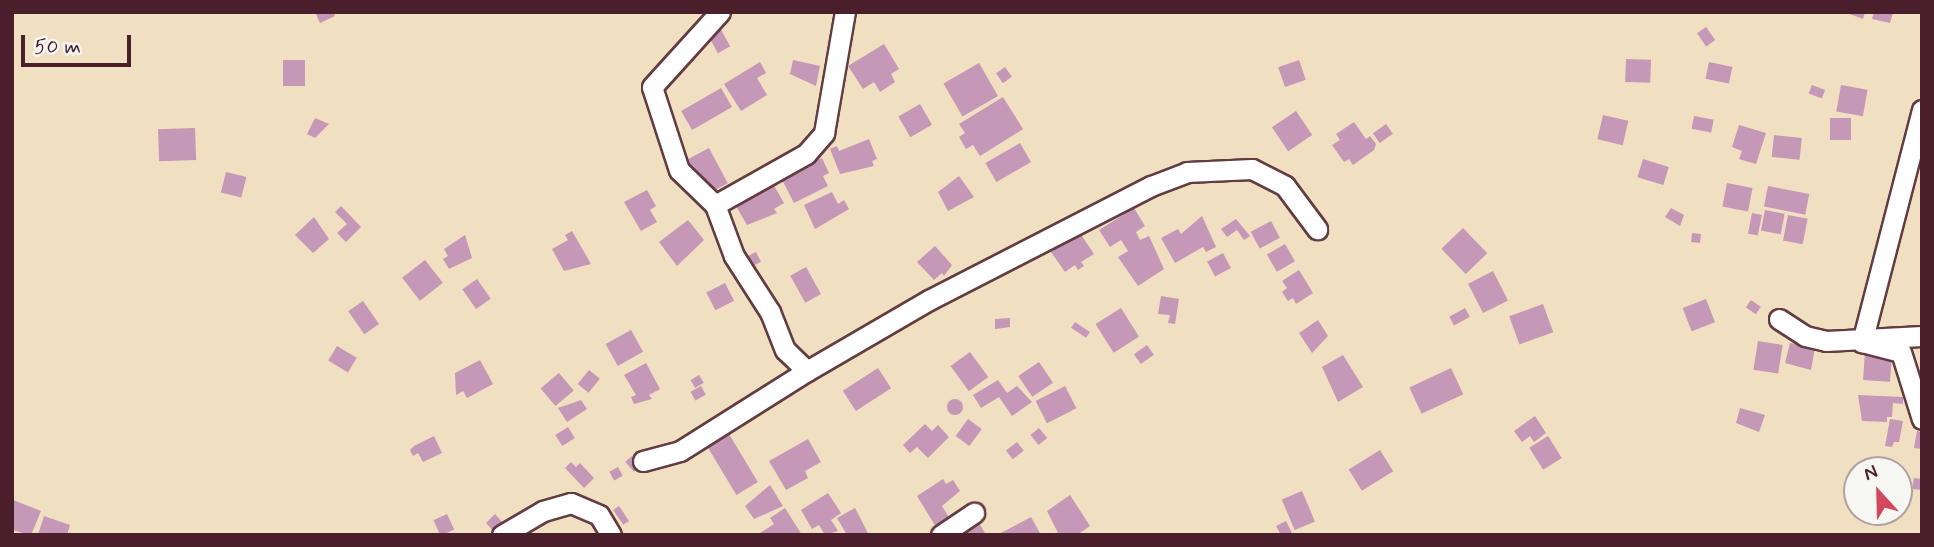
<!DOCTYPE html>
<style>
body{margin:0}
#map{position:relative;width:1934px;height:547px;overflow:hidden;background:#f1dfc1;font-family:Mynerve,sans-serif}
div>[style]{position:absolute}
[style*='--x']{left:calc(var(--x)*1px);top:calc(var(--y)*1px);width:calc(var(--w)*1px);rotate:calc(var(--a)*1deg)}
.building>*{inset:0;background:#c498b6;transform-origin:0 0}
.round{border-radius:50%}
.roads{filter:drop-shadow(2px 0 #633c42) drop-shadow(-2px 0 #633c42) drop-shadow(0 2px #633c42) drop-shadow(0 -2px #633c42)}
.minor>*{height:19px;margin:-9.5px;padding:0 9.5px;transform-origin:9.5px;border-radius:9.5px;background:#fff}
span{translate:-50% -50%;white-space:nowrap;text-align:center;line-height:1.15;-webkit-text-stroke:7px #f6f6f2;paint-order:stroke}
.frame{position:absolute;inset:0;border:14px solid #4a1f2b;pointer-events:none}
.north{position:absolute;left:1843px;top:456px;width:70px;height:70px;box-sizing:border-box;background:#f6f6f2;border:2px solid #b1a0a2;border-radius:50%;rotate:338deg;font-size:19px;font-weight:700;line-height:28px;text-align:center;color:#4a1f2b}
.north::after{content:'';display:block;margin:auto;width:24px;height:32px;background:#d1495b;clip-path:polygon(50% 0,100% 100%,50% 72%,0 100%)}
.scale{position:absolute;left:21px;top:35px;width:110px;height:32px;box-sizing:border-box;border:4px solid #4a1f2b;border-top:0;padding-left:9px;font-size:21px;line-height:24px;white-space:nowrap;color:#4a1f2b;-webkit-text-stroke:5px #f6f6f2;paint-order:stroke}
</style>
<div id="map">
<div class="building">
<div style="clip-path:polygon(315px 12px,333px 12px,335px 16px,320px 23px)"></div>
<div style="clip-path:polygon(1844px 12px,1865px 12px,1863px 19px)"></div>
<div style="clip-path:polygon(1874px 12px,1893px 12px,1890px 23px,1872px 19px)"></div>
<div style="left:1706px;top:27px;width:16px;height:11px;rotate:55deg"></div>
<div style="left:720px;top:28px;width:21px;height:14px;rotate:61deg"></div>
<div style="clip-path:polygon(884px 44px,899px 69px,891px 74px,895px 82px,880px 92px,874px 82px,863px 89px,848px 66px)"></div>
<div style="left:1626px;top:59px;width:25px;height:23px;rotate:2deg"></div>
<div style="left:283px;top:60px;width:22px;height:26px"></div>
<div style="clip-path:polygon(793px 60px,820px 66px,816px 86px,790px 74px)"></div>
<div style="left:1299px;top:60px;width:21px;height:22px;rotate:71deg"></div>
<div style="clip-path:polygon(760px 62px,766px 73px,757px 78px,767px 95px,741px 111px,724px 84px)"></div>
<div style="left:1709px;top:62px;width:24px;height:17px;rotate:12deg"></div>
<div style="left:979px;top:63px;width:38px;height:41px;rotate:60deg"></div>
<div style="left:1005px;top:67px;width:12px;height:11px;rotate:55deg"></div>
<div style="left:1812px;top:85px;width:14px;height:9px;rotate:21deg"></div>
<div style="left:1841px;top:85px;width:27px;height:27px;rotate:10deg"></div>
<div style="left:721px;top:88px;width:22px;height:46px;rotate:60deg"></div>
<div style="clip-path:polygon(1003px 97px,1023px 129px,980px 156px,973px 145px,966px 149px,959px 137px,965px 133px,959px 124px)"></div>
<div style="left:920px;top:104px;width:24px;height:25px;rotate:60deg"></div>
<div style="left:1296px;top:111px;width:29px;height:29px;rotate:56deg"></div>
<div style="left:1603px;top:115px;width:26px;height:25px;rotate:13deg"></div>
<div style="left:1694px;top:116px;width:20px;height:13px;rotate:11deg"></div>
<div style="clip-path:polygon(315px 118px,329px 124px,315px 138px,307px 134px)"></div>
<div style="left:1830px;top:118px;width:21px;height:22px"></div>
<div style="clip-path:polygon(1354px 122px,1366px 139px,1370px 136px,1376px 144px,1374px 150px,1353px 165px,1349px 159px,1344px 162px,1332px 145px,1340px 140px,1336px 134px)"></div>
<div style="left:1386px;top:124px;width:12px;height:16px;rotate:55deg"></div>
<div style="clip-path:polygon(1739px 125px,1766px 133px,1756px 164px,1739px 159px,1742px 151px,1732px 147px)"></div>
<div style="left:195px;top:128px;width:32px;height:37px;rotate:88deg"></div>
<div style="left:1774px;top:135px;width:28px;height:22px;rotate:6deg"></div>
<div style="clip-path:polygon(869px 139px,877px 159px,872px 161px,874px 166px,840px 174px,830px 149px,837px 146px,839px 151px)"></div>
<div style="left:1020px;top:143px;width:22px;height:40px;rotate:60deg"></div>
<div style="left:709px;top:148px;width:40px;height:24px;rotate:62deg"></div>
<div style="clip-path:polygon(811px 158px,813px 162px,822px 158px,829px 173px,823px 176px,828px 186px,794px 203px,779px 174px)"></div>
<div style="left:1643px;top:159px;width:27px;height:19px;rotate:17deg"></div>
<div style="left:226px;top:172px;width:21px;height:21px;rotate:14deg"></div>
<div style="clip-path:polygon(959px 176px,974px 197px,948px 211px,938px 192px)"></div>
<div style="left:1727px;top:183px;width:26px;height:24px;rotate:11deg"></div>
<div style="clip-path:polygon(773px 184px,784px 203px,774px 209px,777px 213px,747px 225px,736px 206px)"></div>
<div style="left:1768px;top:186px;width:42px;height:21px;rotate:11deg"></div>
<div style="clip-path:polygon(647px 190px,656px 206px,650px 210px,657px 222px,641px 231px,624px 202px)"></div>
<div style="clip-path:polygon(832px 192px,838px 204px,844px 200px,849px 209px,815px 229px,804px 205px)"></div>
<div style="clip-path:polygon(341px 206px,361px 227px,346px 242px,337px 233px,347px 224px,335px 212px)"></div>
<div style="clip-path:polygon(1134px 208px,1145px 226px,1136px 232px,1140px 240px,1136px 242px,1149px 236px,1164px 269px,1138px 286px,1118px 257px,1128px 251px,1121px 240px,1110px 247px,1099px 230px)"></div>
<div style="clip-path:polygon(1671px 208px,1684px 215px,1680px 226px,1665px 217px)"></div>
<div style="left:1765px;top:210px;width:20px;height:21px;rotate:11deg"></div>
<div style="left:1752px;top:213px;width:10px;height:21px;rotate:11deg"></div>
<div style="left:1788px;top:215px;width:20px;height:26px;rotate:11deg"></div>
<div style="clip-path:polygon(1202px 216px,1216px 247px,1206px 252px,1203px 247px,1175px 263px,1161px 238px,1178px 229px,1181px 234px)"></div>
<div style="clip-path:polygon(314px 217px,329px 239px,313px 253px,295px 235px)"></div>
<div style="clip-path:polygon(1236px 219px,1250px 236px,1244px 240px,1237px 230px,1227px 237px,1221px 229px)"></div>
<div style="clip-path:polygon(688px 220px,704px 240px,677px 266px,659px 242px)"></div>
<div style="left:1271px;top:221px;width:19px;height:23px;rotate:62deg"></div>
<div style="left:1463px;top:228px;width:35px;height:30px;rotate:46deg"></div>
<div style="clip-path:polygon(572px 231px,591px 264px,564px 271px,552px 249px,568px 240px,565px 235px)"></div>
<div style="clip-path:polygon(1080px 233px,1094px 254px,1081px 262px,1084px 266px,1078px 270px,1075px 265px,1065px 272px,1051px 252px)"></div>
<div style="left:1692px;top:233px;width:9px;height:9px;rotate:6deg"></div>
<div style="clip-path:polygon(465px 235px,472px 258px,449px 269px,443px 259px,448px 256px,444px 249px)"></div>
<div style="left:1285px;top:244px;width:20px;height:21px;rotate:60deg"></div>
<div style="clip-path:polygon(935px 246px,952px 265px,944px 276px,942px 273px,934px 280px,917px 262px)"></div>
<div style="left:756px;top:252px;width:11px;height:14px;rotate:63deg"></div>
<div style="left:1223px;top:253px;width:17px;height:18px;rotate:62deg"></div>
<div style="left:425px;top:260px;width:29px;height:29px;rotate:52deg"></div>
<div style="left:806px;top:267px;width:31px;height:18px;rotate:61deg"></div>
<div style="clip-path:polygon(1299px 270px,1313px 293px,1296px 304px,1293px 298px,1288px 301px,1282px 292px,1287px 288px,1282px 281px)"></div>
<div style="left:1493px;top:271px;width:33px;height:28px;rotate:63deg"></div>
<div style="left:477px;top:279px;width:24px;height:18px;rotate:55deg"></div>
<div style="left:725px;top:283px;width:20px;height:21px;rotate:63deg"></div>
<div style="clip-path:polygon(1161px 296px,1179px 299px,1175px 324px,1168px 323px,1170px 315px,1158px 314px)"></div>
<div style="left:1706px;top:299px;width:25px;height:25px;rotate:69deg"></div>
<div style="left:1751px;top:300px;width:12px;height:9px;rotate:35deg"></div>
<div style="left:363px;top:301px;width:28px;height:18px;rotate:55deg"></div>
<div style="left:1543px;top:304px;width:30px;height:36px;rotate:70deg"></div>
<div style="left:1121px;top:308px;width:34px;height:30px;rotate:58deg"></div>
<div style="left:1465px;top:308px;width:10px;height:18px;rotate:61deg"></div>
<div style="clip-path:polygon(1010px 318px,1010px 327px,995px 329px,995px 319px)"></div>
<div style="clip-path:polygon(1318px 320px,1328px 336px,1312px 353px,1299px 333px)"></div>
<div style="left:1075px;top:322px;width:18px;height:7px;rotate:34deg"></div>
<div style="left:631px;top:330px;width:25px;height:29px;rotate:61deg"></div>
<div style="left:1758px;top:341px;width:25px;height:29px;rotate:9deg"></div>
<div style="clip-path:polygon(1790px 343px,1815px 347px,1811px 370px,1785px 363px)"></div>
<div style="left:1147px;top:345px;width:12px;height:16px;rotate:55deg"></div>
<div style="left:337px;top:346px;width:23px;height:17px;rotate:31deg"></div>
<div style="left:970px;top:352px;width:31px;height:24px;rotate:54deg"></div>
<div style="left:1865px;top:352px;width:27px;height:28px;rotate:4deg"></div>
<div style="clip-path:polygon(1343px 355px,1363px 387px,1338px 402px,1322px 367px)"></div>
<div style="clip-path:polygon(480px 360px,493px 384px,467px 398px,463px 391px,456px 395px,455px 373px)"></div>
<div style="left:1039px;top:362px;width:25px;height:25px;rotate:56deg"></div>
<div style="clip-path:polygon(646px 363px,660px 389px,649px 395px,652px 399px,634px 404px,631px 397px,636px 395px,624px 375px)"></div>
<div style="left:878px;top:368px;width:24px;height:42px;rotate:57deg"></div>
<div style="left:1451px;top:368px;width:29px;height:46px;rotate:65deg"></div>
<div style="left:589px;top:370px;width:14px;height:18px;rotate:39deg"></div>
<div style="left:559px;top:373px;width:23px;height:24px;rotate:50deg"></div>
<div style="left:699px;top:375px;width:9px;height:10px;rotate:58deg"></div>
<div style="clip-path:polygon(998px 380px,1007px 393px,1017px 386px,1032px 402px,1012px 416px,999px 397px,981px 408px,973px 395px)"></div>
<div style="left:701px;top:386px;width:10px;height:12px;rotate:61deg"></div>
<div style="left:1065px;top:386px;width:25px;height:33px;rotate:63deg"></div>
<div style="clip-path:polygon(1858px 395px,1903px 397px,1903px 404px,1893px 403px,1892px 417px,1887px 417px,1887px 422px,1862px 421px)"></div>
<div class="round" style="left:947px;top:399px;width:16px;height:16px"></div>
<div style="clip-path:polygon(581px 400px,587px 409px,567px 422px,558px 408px)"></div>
<div style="clip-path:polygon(1740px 408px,1765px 415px,1759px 432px,1736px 423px)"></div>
<div style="clip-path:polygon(1535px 416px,1546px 433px,1534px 442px,1530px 436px,1522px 442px,1514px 431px)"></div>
<div style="left:968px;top:419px;width:17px;height:21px;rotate:36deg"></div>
<div style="clip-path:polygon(1890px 419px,1903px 421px,1899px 442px,1894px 442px,1892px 447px,1885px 446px)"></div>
<div style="clip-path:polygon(925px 424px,932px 431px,938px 425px,949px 437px,928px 458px,917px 447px,910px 453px,903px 445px)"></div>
<div style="left:568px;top:427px;width:13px;height:15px;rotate:58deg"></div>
<div style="left:1039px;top:428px;width:13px;height:11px;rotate:51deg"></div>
<div style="clip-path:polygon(1917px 431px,1922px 432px,1922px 449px,1914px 448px)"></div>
<div style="left:729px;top:434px;width:56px;height:25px;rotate:59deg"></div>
<div style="clip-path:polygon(434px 436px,442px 453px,423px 462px,418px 453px,413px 456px,410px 450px,414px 446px)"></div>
<div style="left:1548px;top:436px;width:26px;height:22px;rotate:58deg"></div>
<div style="clip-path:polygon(808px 439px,821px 462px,805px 471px,808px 478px,786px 490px,769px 461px)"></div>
<div style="left:1017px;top:442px;width:11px;height:14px;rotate:52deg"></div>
<div style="left:1380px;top:450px;width:25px;height:37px;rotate:58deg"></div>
<div style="left:632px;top:456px;width:13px;height:9px;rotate:48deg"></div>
<div style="clip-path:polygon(571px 462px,576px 467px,580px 463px,594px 478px,584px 488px,565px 468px)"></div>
<div style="left:618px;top:467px;width:10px;height:10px;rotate:61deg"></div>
<div style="clip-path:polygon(1914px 478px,1922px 479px,1922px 490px,1912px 489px)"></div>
<div style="clip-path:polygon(943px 479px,946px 484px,953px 480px,960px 491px,942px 506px,950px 519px,936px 527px,917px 496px)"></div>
<div style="clip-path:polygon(770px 485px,783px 506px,754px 519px,745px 506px)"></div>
<div style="left:1302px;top:491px;width:33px;height:22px;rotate:67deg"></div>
<div style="clip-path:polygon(828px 493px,841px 513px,831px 520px,838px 531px,825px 535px,819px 525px,812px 529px,801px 510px)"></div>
<div style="clip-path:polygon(1070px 495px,1090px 526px,1077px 535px,1059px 535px,1047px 511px)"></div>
<div style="clip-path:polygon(13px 500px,41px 511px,31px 535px,12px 530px)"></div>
<div style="left:619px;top:506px;width:18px;height:7px;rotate:56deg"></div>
<div style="clip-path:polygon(785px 508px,802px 535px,757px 535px,774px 524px,770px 518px)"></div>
<div style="clip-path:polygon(855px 508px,869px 535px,847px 535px,837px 518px)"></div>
<div style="left:447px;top:514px;width:17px;height:15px;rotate:65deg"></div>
<div style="clip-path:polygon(495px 514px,503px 523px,497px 535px,486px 523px)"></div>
<div style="clip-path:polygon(44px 516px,70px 525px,67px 535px,38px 535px)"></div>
<div style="clip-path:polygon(1031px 517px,1041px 535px,997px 535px)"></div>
<div style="clip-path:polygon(978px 521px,986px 535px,954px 535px)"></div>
<div style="clip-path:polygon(1286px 521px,1292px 533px,1281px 535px,1276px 526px)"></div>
</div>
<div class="roads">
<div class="minor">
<div style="--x:1922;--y:110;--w:240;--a:104.5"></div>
<div style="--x:1862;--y:342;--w:40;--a:14.4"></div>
<div style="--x:1901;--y:352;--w:70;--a:72.6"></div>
<div style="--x:715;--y:205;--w:104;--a:-29.3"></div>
<div style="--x:806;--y:154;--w:28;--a:-49"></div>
<div style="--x:824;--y:133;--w:123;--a:-80.2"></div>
<div style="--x:1779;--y:319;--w:31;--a:33"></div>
<div style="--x:1805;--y:336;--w:22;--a:13"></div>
<div style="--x:1826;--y:341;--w:96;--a:-3"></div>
<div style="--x:807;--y:371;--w:141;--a:-30.2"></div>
<div style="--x:929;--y:300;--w:250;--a:-27.2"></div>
<div style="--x:1151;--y:186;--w:39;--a:-21"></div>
<div style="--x:1187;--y:172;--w:65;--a:-2.6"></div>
<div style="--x:1252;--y:169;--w:37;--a:27"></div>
<div style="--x:1285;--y:186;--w:54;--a:53.3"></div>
<div style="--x:643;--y:461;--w:38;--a:-15"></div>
<div style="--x:680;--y:451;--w:150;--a:-32.2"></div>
<div style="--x:807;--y:371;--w:30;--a:-136"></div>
<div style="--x:785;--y:350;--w:41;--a:-111.5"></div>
<div style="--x:770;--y:312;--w:67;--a:-122.7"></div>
<div style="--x:734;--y:256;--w:54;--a:-110.4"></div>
<div style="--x:715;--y:205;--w:50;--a:-135.8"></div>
<div style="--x:679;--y:170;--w:87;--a:-108"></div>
<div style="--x:652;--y:87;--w:101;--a:-47.8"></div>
<div style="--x:502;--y:535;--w:48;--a:-30.3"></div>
<div style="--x:543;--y:511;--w:29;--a:-16"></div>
<div style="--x:571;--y:503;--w:30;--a:23"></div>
<div style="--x:599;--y:515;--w:23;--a:59"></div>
<div style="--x:941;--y:535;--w:40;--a:-34"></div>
</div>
</div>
<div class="frame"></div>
<div class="north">N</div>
<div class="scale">50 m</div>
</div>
